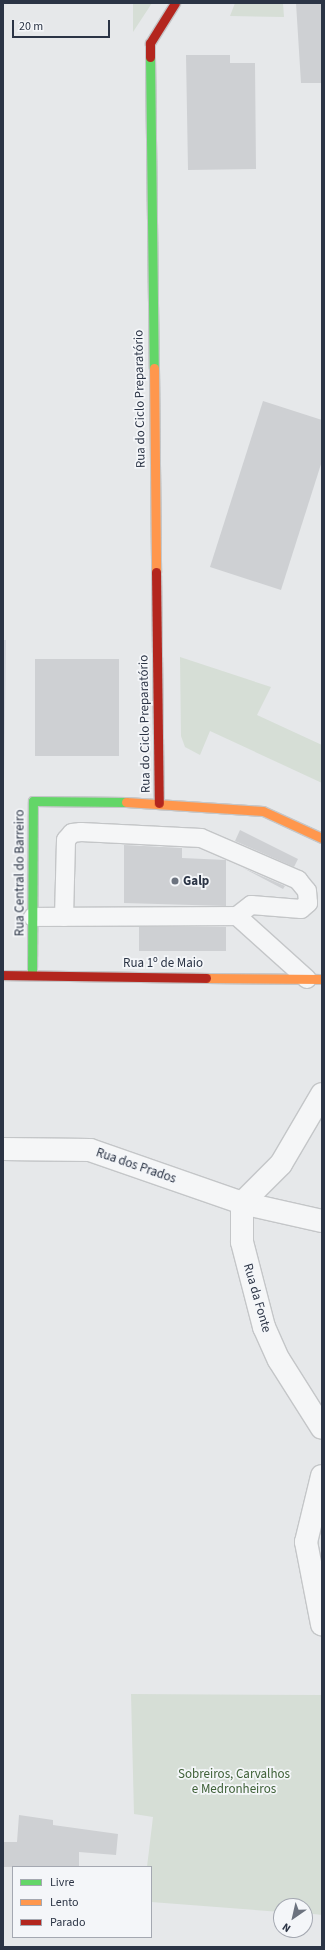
<!DOCTYPE html>
<meta charset="utf-8">
<style>
body{margin:0}
#map{position:relative;width:325px;height:1950px;overflow:hidden;background:#e6e8ea;font-family:"Source Sans 3",sans-serif}
div>[style]{position:absolute}
[style*='--x']{left:calc(var(--x)*1px);top:calc(var(--y)*1px);width:calc(var(--w)*1px);rotate:calc(var(--a)*1deg)}
.built>*{inset:0;background:#d4d7dd}
.green>*{inset:0;background:#d6ded6}
.building>*{inset:0;background:#ced0d3;transform-origin:0 0}
.roads{filter:drop-shadow(1px 0 #c4c6c8) drop-shadow(-1px 0 #c4c6c8) drop-shadow(0 1px #c4c6c8) drop-shadow(0 -1px #c4c6c8)}
.lane>*{height:18px;margin:-9px;padding:0 9px;transform-origin:9px;border-radius:9px;background:#f5f6f7}
.street>*{height:22px;margin:-11px;padding:0 11px;transform-origin:11px;border-radius:11px;background:#f5f6f7}
.fast>*{height:9px;margin:-4.5px;padding:0 4.5px;transform-origin:4.5px;border-radius:4.5px;background:#63d668}
.slow>*{height:9px;margin:-4.5px;padding:0 4.5px;transform-origin:4.5px;border-radius:4.5px;background:#ff974d}
.jam>*{height:9px;margin:-4.5px;padding:0 4.5px;transform-origin:4.5px;border-radius:4.5px;background:#b3261e}
.dots>*{width:11px;height:11px;translate:-50% -50%;box-sizing:border-box;border:2px solid #f4f6f9;border-radius:50%}
span{translate:-50% -50%;white-space:nowrap;text-align:center;line-height:1.15;-webkit-text-stroke:3.5px #f4f6f9;paint-order:stroke}
.street-label{font-size:13px;color:#2b3445}
.poi-label{font-size:13px;color:#2b3445;font-weight:700}
.left{translate:0 -50%;text-align:left}
.park-label{font-size:13px;color:#3f6138}
.frame{position:absolute;inset:0;border:4px solid #2b3445;pointer-events:none}
.legend{position:absolute;left:12px;top:1866px;width:140px;height:72px;box-sizing:border-box;background:#f4f6f9;border:1px solid #a4a8b1;margin:0;padding:5px 7px;list-style:none;font-size:12px;color:#2b3445}
.legend li{display:flex;align-items:center;gap:8px;height:20px}
.legend b{width:20px;border:1px solid #a4a8b1}
.north{position:absolute;left:273px;top:1898px;width:40px;height:40px;box-sizing:border-box;background:#f4f6f9;border:1px solid #a4a8b1;border-radius:50%;rotate:214deg;font-size:11px;font-weight:700;line-height:16px;text-align:center;color:#2b3445}
.north::after{content:'';display:block;margin:auto;width:14px;height:18px;background:#6c737f;clip-path:polygon(50% 0,100% 100%,50% 72%,0 100%)}
.scale{position:absolute;left:12px;top:20px;width:98px;height:18px;box-sizing:border-box;border:2px solid #2b3445;border-top:0;padding-left:5px;font-size:12px;line-height:14px;white-space:nowrap;color:#2b3445;-webkit-text-stroke:3px #f4f6f9;paint-order:stroke}
</style>
<div id="map">
<div class="built">
<div style="clip-path:polygon(3px 640px,6px 640px,3px 850px)"></div>
</div>
<div class="green">
<div style="clip-path:polygon(133px 3px,152px 3px,133px 32px)"></div>
<div style="clip-path:polygon(235px 3px,283px 3px,284px 17px,230px 16px)"></div>
<div style="clip-path:polygon(180px 657px,271px 687px,257px 715px,322px 745px,322px 783px,210px 731px,200px 755px,185px 747px,181px 736px)"></div>
<div style="clip-path:polygon(131px 1694px,322px 1695px,322px 1915px,305px 1913px,305px 1906px,281px 1906px,281px 1912px,151px 1902px,151px 1867px,147px 1867px,153px 1817px,134px 1814px)"></div>
</div>
<div class="building">
<div style="clip-path:polygon(296px 3px,322px 3px,322px 83px,301px 83px)"></div>
<div style="clip-path:polygon(186px 55px,230px 55px,230px 63px,255px 63px,256px 169px,188px 170px)"></div>
<div style="clip-path:polygon(263px 401px,322px 420px,322px 461px,281px 590px,210px 567px)"></div>
<div style="left:35px;top:659px;width:84px;height:97px"></div>
<div style="clip-path:polygon(240px 830px,298px 859px,294px 867px,235px 841px)"></div>
<div style="clip-path:polygon(124px 845px,182px 848px,182px 858px,226px 860px,226px 906px,124px 903px)"></div>
<div style="clip-path:polygon(243px 868px,285px 886px,283px 889px)"></div>
<div style="left:139px;top:927px;width:87px;height:24px"></div>
<div style="clip-path:polygon(19px 1815px,53px 1820px,53px 1825px,118px 1834px,116px 1855px,79px 1852px,79px 1867px,3px 1867px,3px 1842px,17px 1842px)"></div>
</div>
<div class="roads">
<div class="lane">
<div style="--x:33;--y:917;--w:204;--a:-0.3"></div>
<div style="--x:237;--y:916;--w:94;--a:42"></div>
<div style="--x:64;--y:917;--w:77;--a:-88.5"></div>
<div style="--x:66;--y:840;--w:9;--a:-49"></div>
<div style="--x:72;--y:833;--w:9;--a:-6"></div>
<div style="--x:81;--y:832;--w:120;--a:2.9"></div>
<div style="--x:201;--y:838;--w:106;--a:23.4"></div>
<div style="--x:298;--y:880;--w:14;--a:51"></div>
<div style="--x:307;--y:891;--w:12;--a:85"></div>
<div style="--x:308;--y:903;--w:9;--a:139"></div>
<div style="--x:301;--y:909;--w:50;--a:-175.4"></div>
<div style="--x:251;--y:905;--w:18;--a:142"></div>
</div>
<div class="street">
<div style="--x:3;--y:1149;--w:87;--a:0.7"></div>
<div style="--x:90;--y:1150;--w:161;--a:19.2"></div>
<div style="--x:242;--y:1203;--w:82;--a:12.7"></div>
<div style="--x:242;--y:1203;--w:39;--a:90"></div>
<div style="--x:242;--y:1242;--w:88;--a:75.5"></div>
<div style="--x:264;--y:1327;--w:36;--a:66"></div>
<div style="--x:279;--y:1360;--w:80;--a:57.7"></div>
<div style="--x:242;--y:1203;--w:55;--a:-45"></div>
<div style="--x:281;--y:1164;--w:81;--a:-59.6"></div>
<div style="--x:322;--y:1476;--w:68;--a:103.6"></div>
<div style="--x:306;--y:1542;--w:84;--a:79"></div>
</div>
<div class="fast">
<div style="--x:150;--y:57;--w:311;--a:89.3"></div>
<div style="--x:32;--y:975;--w:174;--a:-89.7"></div>
<div style="--x:33;--y:801;--w:93;--a:0.6"></div>
</div>
<div class="slow">
<div style="--x:154;--y:368;--w:204;--a:89.4"></div>
<div style="--x:126;--y:802;--w:137;--a:3.8"></div>
<div style="--x:263;--y:811;--w:65;--a:24.6"></div>
<div style="--x:206;--y:978;--w:116;--a:0.5"></div>
</div>
<div class="jam">
<div style="--x:150;--y:57;--w:14;--a:-90"></div>
<div style="--x:150;--y:43;--w:47;--a:-58"></div>
<div style="--x:156;--y:572;--w:231;--a:89.3"></div>
<div style="--x:3;--y:975;--w:203;--a:0.8"></div>
</div>
</div>
<div class="dots">
<div style="left:175px;top:881px;background:#6c737f"></div>
</div>
<div class="street-label">
<span style="left:140px;top:399px;rotate:-91deg">Rua do Ciclo Preparatório</span>
<span style="left:145px;top:724px;rotate:-91deg">Rua do Ciclo Preparatório</span>
<span style="left:20px;top:873px;rotate:-90deg">Rua Central do Barreiro</span>
<span style="left:163px;top:963px">Rua 1º de Maio</span>
<span style="left:136px;top:1166px;rotate:19deg">Rua dos Prados</span>
<span style="left:257px;top:1298px;rotate:74deg">Rua da Fonte</span>
</div>
<div class="poi-label">
<span class="left" style="left:183px;top:881px">Galp</span>
</div>
<div class="park-label">
<span style="left:234px;top:1782px">Sobreiros, Carvalhos<br>e Medronheiros</span>
</div>
<div class="frame"></div>
<ul class="legend">
<li><b style="height:5px;background:#63d668"></b>Livre</li>
<li><b style="height:5px;background:#ff974d"></b>Lento</li>
<li><b style="height:5px;background:#b3261e"></b>Parado</li>
</ul>
<div class="north">N</div>
<div class="scale">20 m</div>
</div>
